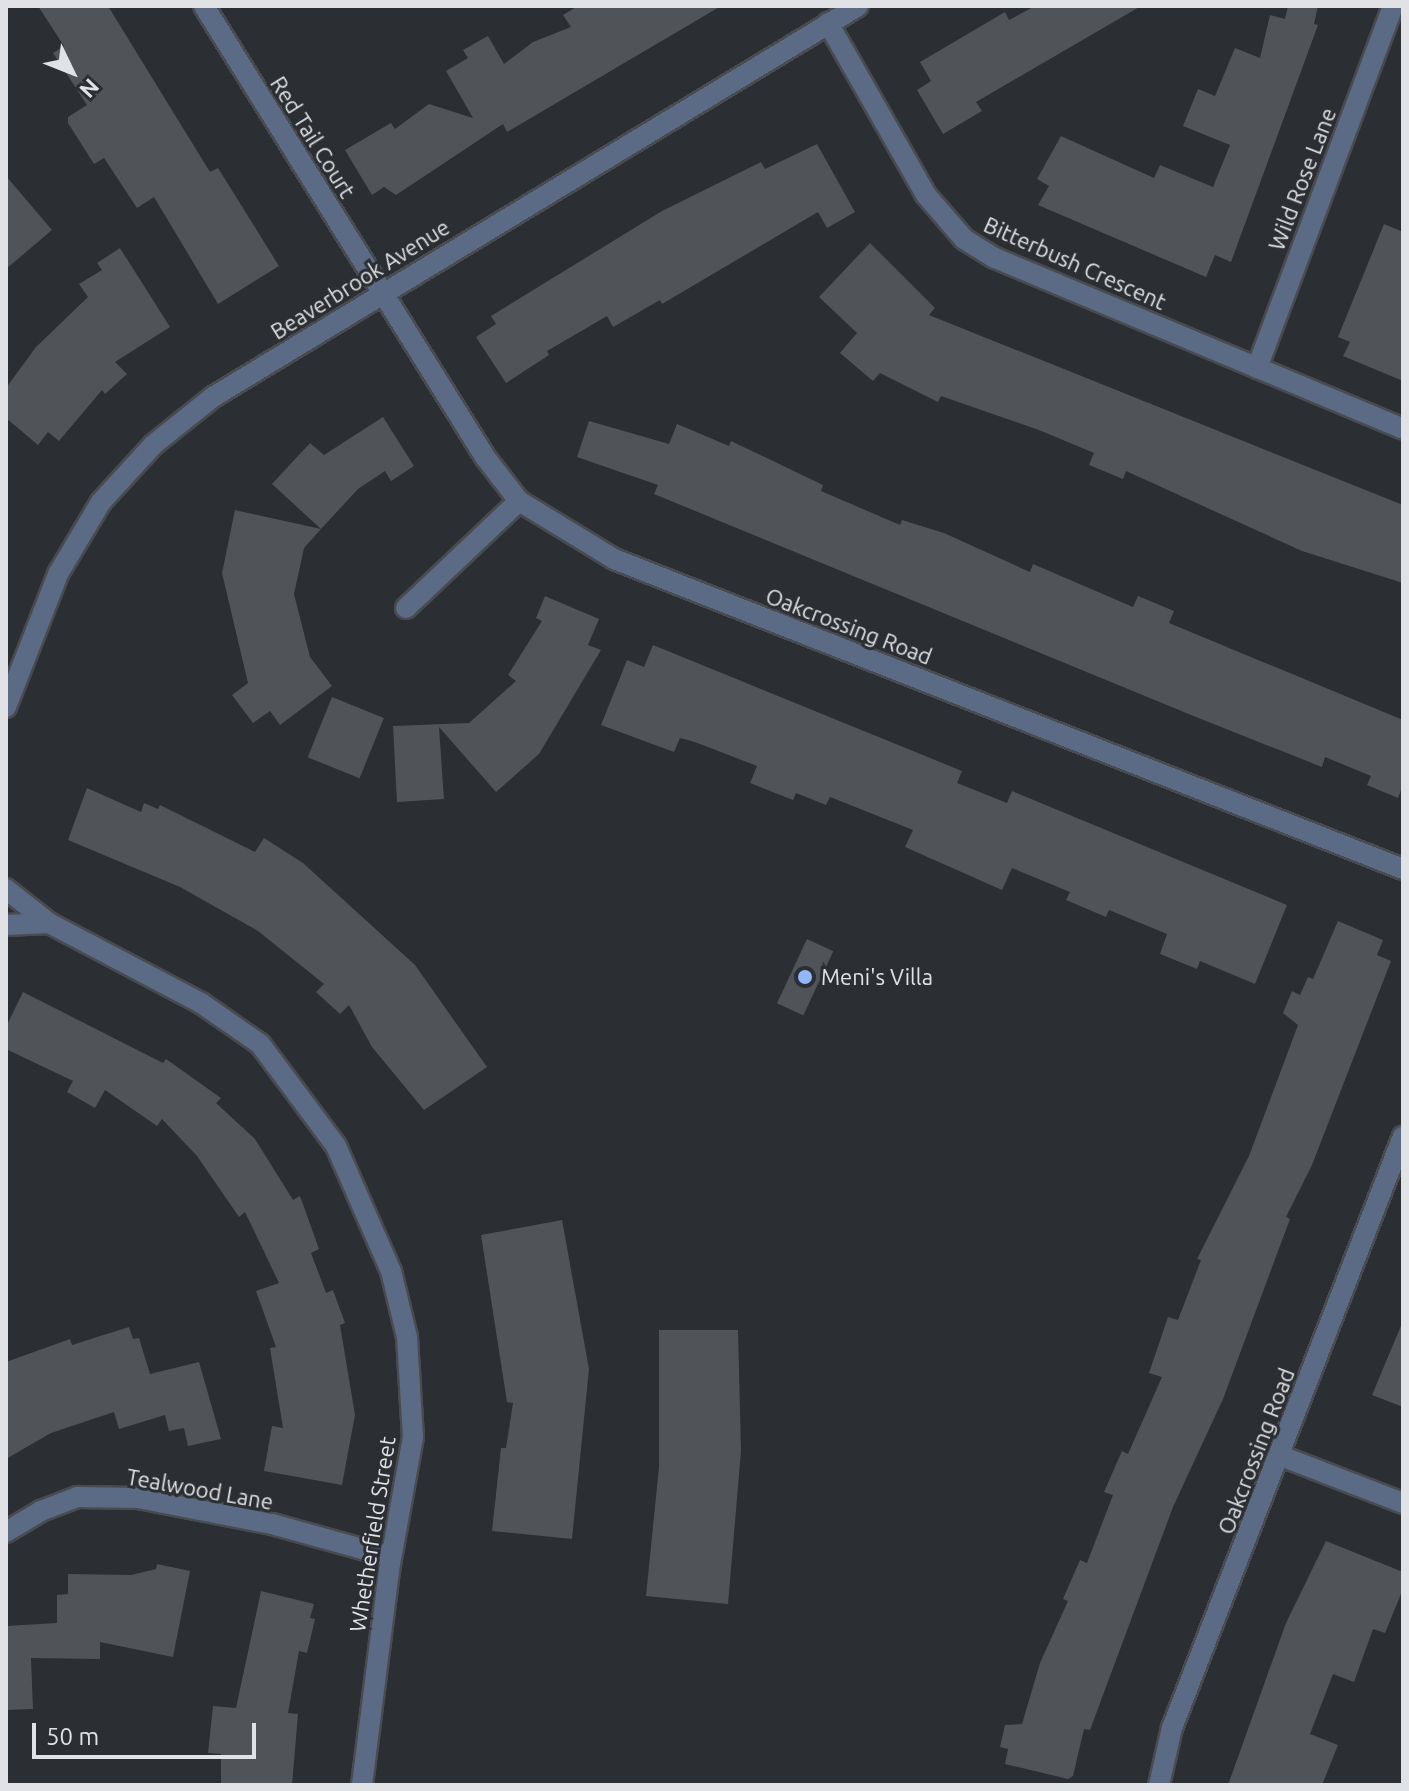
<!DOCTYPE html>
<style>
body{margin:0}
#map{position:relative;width:1409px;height:1791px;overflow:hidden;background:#2b2e32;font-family:Ubuntu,sans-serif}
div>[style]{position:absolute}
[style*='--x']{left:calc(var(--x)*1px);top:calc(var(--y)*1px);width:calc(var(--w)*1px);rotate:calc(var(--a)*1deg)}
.building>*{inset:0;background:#505358;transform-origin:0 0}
.roads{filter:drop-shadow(2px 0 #484b4f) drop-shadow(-2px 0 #484b4f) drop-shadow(0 2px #484b4f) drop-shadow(0 -2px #484b4f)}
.minor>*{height:20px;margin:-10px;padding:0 10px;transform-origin:10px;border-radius:10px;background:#5b6a85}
.dots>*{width:22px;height:22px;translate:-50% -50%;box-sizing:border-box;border:4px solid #2b2e32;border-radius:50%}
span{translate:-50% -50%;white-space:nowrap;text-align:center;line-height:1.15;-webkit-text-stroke:6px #2b2e32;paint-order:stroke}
.street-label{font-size:22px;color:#e0e2e5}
.poi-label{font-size:22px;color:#e0e2e5}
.left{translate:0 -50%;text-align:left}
.frame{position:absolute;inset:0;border:8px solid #e0e2e5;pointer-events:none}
.north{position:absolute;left:32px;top:32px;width:80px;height:80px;-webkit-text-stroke:6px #2b2e32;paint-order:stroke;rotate:133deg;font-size:22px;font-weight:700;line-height:32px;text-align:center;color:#e0e2e5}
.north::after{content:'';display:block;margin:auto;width:28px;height:36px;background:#e0e2e5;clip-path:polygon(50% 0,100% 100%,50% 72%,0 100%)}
.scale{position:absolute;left:32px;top:1723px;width:224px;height:36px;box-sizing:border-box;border:4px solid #e0e2e5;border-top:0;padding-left:10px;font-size:24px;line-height:28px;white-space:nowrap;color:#e0e2e5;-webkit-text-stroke:6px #2b2e32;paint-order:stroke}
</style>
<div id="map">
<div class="building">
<div style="clip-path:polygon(38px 6px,108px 6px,210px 172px,218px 168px,279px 266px,218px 304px,154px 197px,137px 208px,104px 158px,94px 164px,68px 123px,68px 117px,87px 105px,53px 53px,64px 46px)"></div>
<div style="clip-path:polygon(578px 6px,721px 6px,507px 132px,503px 124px,396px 195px,384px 187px,372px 195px,345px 150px,391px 123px,395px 129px,429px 104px,473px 118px,446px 71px,468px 58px,463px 50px,488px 36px,504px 64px,533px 42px,571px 27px,563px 15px)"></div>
<div style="clip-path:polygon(1035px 6px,1141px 6px,976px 102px,982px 111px,943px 134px,917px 90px,931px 81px,920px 62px,1005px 12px,1009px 20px)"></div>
<div style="clip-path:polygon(1288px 6px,1318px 6px,1314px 24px,1318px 25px,1231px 262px,1215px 255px,1206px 277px,1038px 205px,1049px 186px,1037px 179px,1061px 136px,1154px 178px,1160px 165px,1213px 187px,1230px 145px,1183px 126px,1198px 89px,1215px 96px,1235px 48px,1260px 58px,1270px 15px,1285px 19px)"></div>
<div style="clip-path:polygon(817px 144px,855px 212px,827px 228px,818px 212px,662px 304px,660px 300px,613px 327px,607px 316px,547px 351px,549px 355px,506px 383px,476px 337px,496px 324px,491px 316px,662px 211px,761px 162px,765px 169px)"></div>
<div style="clip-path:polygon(6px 176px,52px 230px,6px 269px)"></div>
<div style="clip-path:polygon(1384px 224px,1403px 232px,1403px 381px,1343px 356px,1350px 342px,1338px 337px)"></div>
<div style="clip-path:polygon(870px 243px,935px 308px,929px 315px,1403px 505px,1403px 583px,1302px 551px,1126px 471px,1123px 479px,1089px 465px,1094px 453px,1039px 430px,941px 396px,938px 402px,880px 373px,873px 381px,840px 353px,857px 333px,819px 297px)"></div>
<div style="clip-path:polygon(120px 248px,170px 327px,115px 362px,127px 374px,105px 394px,102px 390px,59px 441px,48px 432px,38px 445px,6px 418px,6px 388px,36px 347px,88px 297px,79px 284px,102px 270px,97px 263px)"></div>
<div style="clip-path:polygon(383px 417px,414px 466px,391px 481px,385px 471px,358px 489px,321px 529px,272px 484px,310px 443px,324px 455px)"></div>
<div style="clip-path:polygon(589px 421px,669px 444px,677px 424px,729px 446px,731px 441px,823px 485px,821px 491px,900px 525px,902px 520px,944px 533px,1030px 572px,1033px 564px,1133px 607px,1138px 596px,1174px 611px,1169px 623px,1403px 720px,1403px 785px,1398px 798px,1367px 785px,1371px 776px,1325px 757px,1322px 767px,1196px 717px,654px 494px,658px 485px,577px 457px)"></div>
<div style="clip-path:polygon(235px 510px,321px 529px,304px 548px,294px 594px,310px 657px,332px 686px,280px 725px,270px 711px,253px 723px,232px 695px,248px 683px,222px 573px)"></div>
<div style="clip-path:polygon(545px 596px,599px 619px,588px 645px,601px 650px,539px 754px,496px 792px,439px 727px,444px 799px,397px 802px,393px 726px,469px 723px,516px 681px,508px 675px,542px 621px,536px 618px)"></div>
<div style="clip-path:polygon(653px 645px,962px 771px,957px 783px,1007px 803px,1012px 791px,1287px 905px,1255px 984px,1200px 961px,1197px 969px,1160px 954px,1167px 934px,1109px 910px,1106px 917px,1066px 900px,1070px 892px,1012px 868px,1002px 890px,905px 847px,913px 830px,830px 797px,826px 805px,796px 793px,793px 800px,750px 783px,757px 766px,695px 742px,680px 738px,674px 752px,601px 725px,627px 660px,644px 667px)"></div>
<div style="left:332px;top:697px;width:56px;height:65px;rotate:22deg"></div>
<div style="clip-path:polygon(87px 788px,141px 812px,144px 803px,158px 809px,160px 805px,255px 852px,264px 838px,303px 863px,415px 965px,487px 1067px,424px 1110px,372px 1047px,349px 1005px,340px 1014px,316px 992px,324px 984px,258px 931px,180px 887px,68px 840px)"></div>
<div style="clip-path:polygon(1338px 921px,1383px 940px,1377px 955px,1391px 961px,1312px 1165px,1286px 1217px,1290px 1219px,1223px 1399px,1173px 1507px,1090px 1730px,1084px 1729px,1073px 1776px,1068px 1779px,1005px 1764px,1008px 1749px,1000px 1747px,1005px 1725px,1022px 1724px,1040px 1663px,1068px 1601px,1063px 1599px,1080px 1560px,1087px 1563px,1113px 1495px,1104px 1492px,1122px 1451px,1128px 1454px,1162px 1377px,1149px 1373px,1168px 1317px,1178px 1320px,1201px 1260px,1197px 1259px,1249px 1156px,1298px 1025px,1283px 1013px,1292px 991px,1300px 995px,1308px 977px,1313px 979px)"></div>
<div style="left:807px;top:939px;width:29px;height:71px;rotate:25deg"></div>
<div style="clip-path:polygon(23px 992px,163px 1063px,166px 1059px,221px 1098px,216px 1103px,255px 1139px,293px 1200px,300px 1196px,319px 1249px,311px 1253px,326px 1293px,333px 1290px,345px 1323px,340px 1325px,355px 1415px,342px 1485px,264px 1471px,272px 1426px,283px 1428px,270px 1348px,276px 1347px,256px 1291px,279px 1283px,245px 1212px,239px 1217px,197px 1156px,162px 1119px,157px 1126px,105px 1090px,95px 1108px,67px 1092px,73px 1081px,6px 1049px,6px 1027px)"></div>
<div style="clip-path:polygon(562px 1220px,589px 1369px,572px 1539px,492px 1531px,501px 1448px,506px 1448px,513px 1403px,507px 1402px,481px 1235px)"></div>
<div style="clip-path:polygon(1403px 1321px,1403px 1407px,1372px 1395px)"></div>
<div style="clip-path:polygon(129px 1327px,133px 1339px,139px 1338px,150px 1374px,199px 1362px,221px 1439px,188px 1446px,184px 1428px,169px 1431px,165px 1415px,119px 1429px,114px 1412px,51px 1433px,6px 1459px,6px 1362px,70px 1339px,72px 1345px)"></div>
<div style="clip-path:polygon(659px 1330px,738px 1330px,741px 1451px,728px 1604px,646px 1596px,659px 1467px)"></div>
<div style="clip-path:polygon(1326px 1541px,1403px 1572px,1403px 1589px,1385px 1633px,1373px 1629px,1354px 1682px,1333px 1674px,1310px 1734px,1338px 1745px,1322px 1785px,1228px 1785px,1286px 1623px)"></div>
<div style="clip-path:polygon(157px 1564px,190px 1571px,173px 1657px,100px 1642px,100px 1659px,31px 1658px,33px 1709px,6px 1710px,6px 1626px,57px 1623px,57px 1595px,68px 1594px,68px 1574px,131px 1575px,156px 1569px)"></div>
<div style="clip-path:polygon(261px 1591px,314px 1604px,310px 1618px,315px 1619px,307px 1653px,299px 1651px,288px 1713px,298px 1714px,292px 1785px,221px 1785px,221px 1754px,208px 1753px,213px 1706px,236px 1708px)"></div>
</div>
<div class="roads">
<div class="minor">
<div style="--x:204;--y:6;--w:531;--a:58.07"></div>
<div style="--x:485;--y:457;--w:56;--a:52.3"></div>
<div style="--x:519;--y:501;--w:111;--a:31.4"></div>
<div style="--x:614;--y:559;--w:848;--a:21.45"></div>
<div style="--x:828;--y:23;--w:198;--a:60.3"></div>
<div style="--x:926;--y:195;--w:58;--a:49.2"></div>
<div style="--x:964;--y:239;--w:36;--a:32"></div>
<div style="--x:995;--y:258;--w:442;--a:22.7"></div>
<div style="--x:1257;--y:368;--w:387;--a:-69.4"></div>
<div style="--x:406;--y:608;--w:156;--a:-43.4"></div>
<div style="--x:6;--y:707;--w:143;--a:-68.6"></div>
<div style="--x:58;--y:574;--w:84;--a:-59.2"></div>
<div style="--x:101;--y:502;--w:77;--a:-47.6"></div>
<div style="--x:153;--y:445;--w:77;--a:-38.7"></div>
<div style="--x:213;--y:397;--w:754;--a:-31.22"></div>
<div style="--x:6;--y:889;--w:55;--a:38.3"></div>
<div style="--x:49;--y:923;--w:172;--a:27.8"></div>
<div style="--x:201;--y:1003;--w:72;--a:34.8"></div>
<div style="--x:260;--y:1044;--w:127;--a:53.3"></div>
<div style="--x:336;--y:1146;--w:137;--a:66.3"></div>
<div style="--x:391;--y:1271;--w:68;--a:76.4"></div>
<div style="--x:407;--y:1337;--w:100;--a:86.6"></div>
<div style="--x:413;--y:1437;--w:136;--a:100.2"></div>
<div style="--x:389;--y:1571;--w:216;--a:97.2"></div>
<div style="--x:6;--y:925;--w:43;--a:-2.7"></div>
<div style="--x:1281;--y:1456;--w:131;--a:21.1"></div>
<div style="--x:6;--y:1532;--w:41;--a:-31"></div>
<div style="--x:41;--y:1511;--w:40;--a:-21"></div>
<div style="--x:78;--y:1497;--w:60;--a:1"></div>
<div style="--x:138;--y:1498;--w:136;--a:11"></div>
<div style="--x:272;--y:1524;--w:123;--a:15.5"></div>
<div style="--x:1159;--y:1785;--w:58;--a:-77.2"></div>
<div style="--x:1172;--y:1728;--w:635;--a:-68.68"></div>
</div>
</div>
<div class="dots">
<div style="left:805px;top:977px;background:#92b7fd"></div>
</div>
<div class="street-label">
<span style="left:313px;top:137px;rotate:58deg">Red Tail Court</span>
<span style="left:1302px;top:179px;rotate:-69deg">Wild Rose Lane</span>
<span style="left:1075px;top:263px;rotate:24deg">Bitterbush Crescent</span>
<span style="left:360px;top:279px;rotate:-32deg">Beaverbrook Avenue</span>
<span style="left:849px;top:626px;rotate:21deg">Oakcrossing Road</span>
<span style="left:1256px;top:1451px;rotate:-69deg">Oakcrossing Road</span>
<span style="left:200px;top:1489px;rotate:10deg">Tealwood Lane</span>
<span style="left:372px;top:1534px;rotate:-81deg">Whetherfield Street</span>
</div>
<div class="poi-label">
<span class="left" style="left:821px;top:977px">Meni's Villa</span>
</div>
<div class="frame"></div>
<div class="north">N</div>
<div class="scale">50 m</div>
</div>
